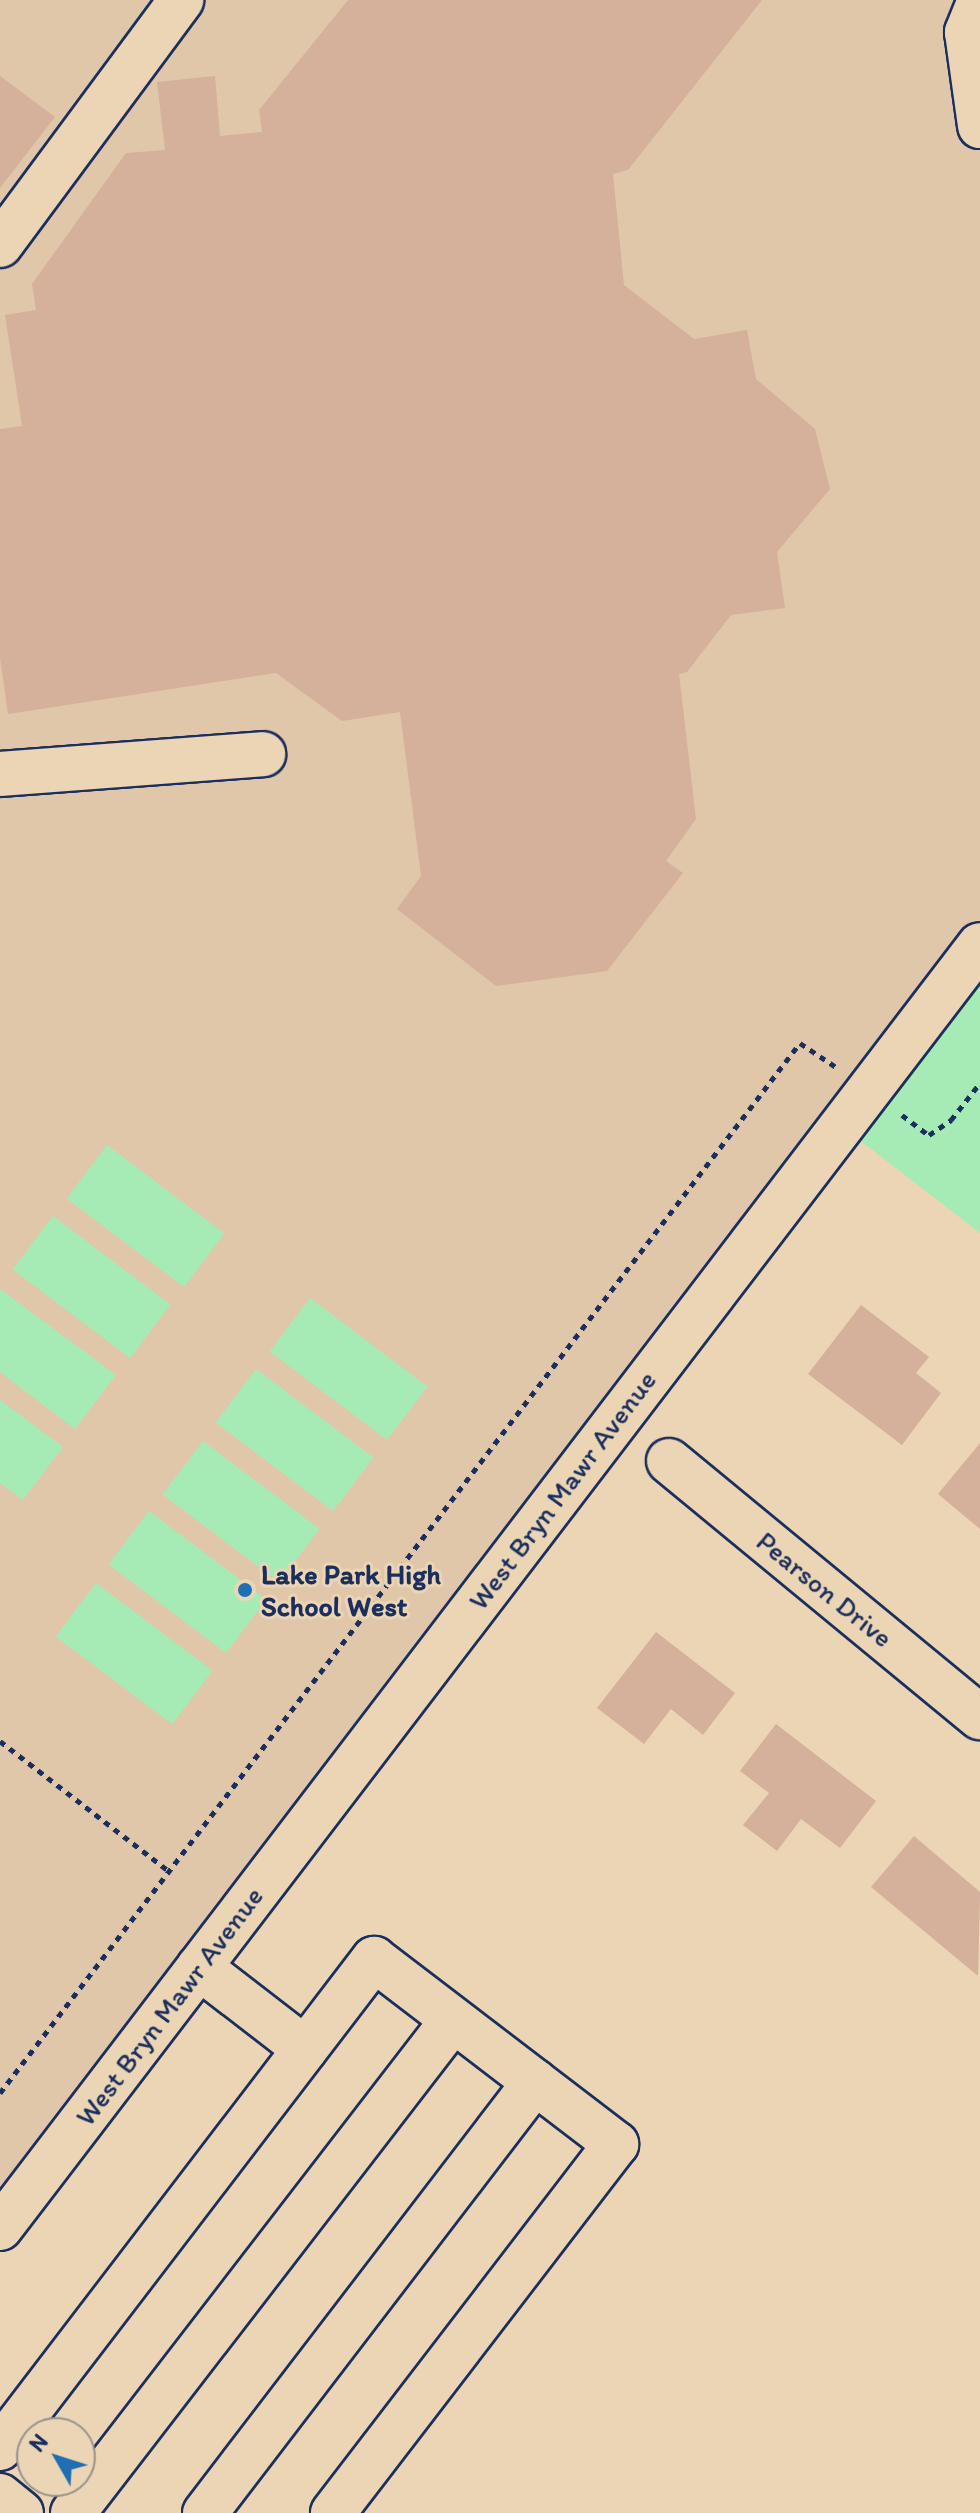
<!DOCTYPE html>
<style>
body{margin:0}
#map{position:relative;width:980px;height:2513px;overflow:hidden;background:#ebd5b4;font-family:Itim,sans-serif}
div>[style]{position:absolute}
[style*='--x']{left:calc(var(--x)*1px);top:calc(var(--y)*1px);width:calc(var(--w)*1px);rotate:calc(var(--a)*1deg)}
.built>*{inset:0;background:#e0c7aa}
.green>*{inset:0;background:#a6ebb6;transform-origin:0 0}
.building>*{inset:0;background:#d5b09b}
.path>*{height:5px;margin-top:-2.5px;transform-origin:0;background:repeating-linear-gradient(90deg,#1b2f5e 0 6px,transparent 0 12px)}
.roads{filter:drop-shadow(2px 0 #1b2f5e) drop-shadow(-2px 0 #1b2f5e) drop-shadow(0 2px #1b2f5e) drop-shadow(0 -2px #1b2f5e)}
.minor>*{height:44px;margin:-22px;padding:0 22px;transform-origin:22px;border-radius:22px;background:#ebd5b4}
.dots>*{width:22px;height:22px;translate:-50% -50%;box-sizing:border-box;border:4px solid #ebd5b4;border-radius:50%}
span{translate:-50% -50%;white-space:nowrap;text-align:center;line-height:1.15;-webkit-text-stroke:6px #ebd5b4;paint-order:stroke}
.street-label{font-size:28px;color:#1b2f5e}
.poi-label{font-size:28px;color:#1b2f5e;font-weight:700}
.left{translate:0 -50%;text-align:left}
.north{position:absolute;left:16px;top:2417px;width:80px;height:80px;box-sizing:border-box;background:#ebd5b4;border:2px solid #989392;border-radius:50%;rotate:309deg;font-size:22px;font-weight:700;line-height:32px;text-align:center;color:#1b2f5e}
.north::after{content:'';display:block;margin:auto;width:28px;height:36px;background:#1f6fb2;clip-path:polygon(50% 0,100% 100%,50% 72%,0 100%)}
</style>
<div id="map">
<div class="built">
<div style="clip-path:polygon(0 0,980px 0,980px 949px,0 2230px)"></div>
</div>
<div class="green">
<div style="clip-path:polygon(980px 945px,980px 1233px,840px 1125px)"></div>
<div style="left:107px;top:1145px;width:147px;height:67px;rotate:37deg"></div>
<div style="left:53px;top:1216px;width:147px;height:67px;rotate:37deg"></div>
<div style="clip-path:polygon(0 1289px,116px 1375px,75px 1429px,0 1372px)"></div>
<div style="left:310px;top:1298px;width:147px;height:67px;rotate:37deg"></div>
<div style="left:256px;top:1369px;width:147px;height:67px;rotate:37deg"></div>
<div style="clip-path:polygon(0 1400px,63px 1447px,23px 1500px,0 1483px)"></div>
<div style="left:203px;top:1441px;width:146px;height:67px;rotate:37deg"></div>
<div style="left:149px;top:1511px;width:147px;height:67px;rotate:37deg"></div>
<div style="left:96px;top:1583px;width:146px;height:67px;rotate:37deg"></div>
</div>
<div class="building">
<div style="clip-path:polygon(348px 0,762px 0,628px 170px,613px 174px,624px 285px,694px 339px,747px 330px,756px 379px,815px 429px,830px 489px,777px 552px,785px 608px,731px 615px,687px 672px,679px 674px,696px 819px,666px 861px,683px 873px,607px 971px,496px 986px,397px 909px,421px 876px,400px 712px,342px 721px,276px 673px,8px 714px,0 658px,0 429px,22px 426px,5px 315px,36px 310px,32px 284px,126px 153px,165px 150px,157px 82px,215px 76px,220px 136px,262px 132px,259px 110px)"></div>
<div style="clip-path:polygon(0 76px,55px 117px,0 188px)"></div>
<div style="clip-path:polygon(861px 1305px,929px 1357px,916px 1373px,941px 1393px,902px 1445px,808px 1374px)"></div>
<div style="clip-path:polygon(980px 1443px,980px 1529px,938px 1494px)"></div>
<div style="clip-path:polygon(656px 1632px,735px 1693px,703px 1735px,671px 1709px,644px 1744px,597px 1708px)"></div>
<div style="clip-path:polygon(776px 1724px,876px 1801px,840px 1848px,801px 1819px,777px 1851px,743px 1825px,769px 1793px,740px 1771px)"></div>
<div style="clip-path:polygon(914px 1836px,980px 1892px,978px 1976px,871px 1887px)"></div>
</div>
<div class="path">
<div style="--x:902;--y:1115;--w:34;--a:37"></div>
<div style="--x:929;--y:1135;--w:27;--a:-34"></div>
<div style="--x:951;--y:1120;--w:47;--a:-51.9"></div>
<div style="--x:0;--y:1741;--w:213;--a:37.6"></div>
<div style="--x:0;--y:2093;--w:1320;--a:-52.7"></div>
<div style="--x:800;--y:1043;--w:43;--a:33.7"></div>
</div>
<div class="roads">
<div class="minor">
<div style="--x:980;--y:0;--w:35;--a:112"></div>
<div style="--x:967;--y:32;--w:95;--a:82.1"></div>
<div style="--x:0;--y:245;--w:305;--a:-53.5"></div>
<div style="--x:0;--y:774;--w:264;--a:-4.3"></div>
<div style="--x:669;--y:1461;--w:403;--a:39.5"></div>
<div style="--x:199;--y:1967;--w:134;--a:37.7"></div>
<div style="--x:0;--y:2228;--w:1614;--a:-52.63"></div>
<div style="--x:0;--y:2448;--w:616;--a:-52.59"></div>
<div style="--x:374;--y:1959;--w:305;--a:37.4"></div>
<div style="--x:616;--y:2144;--w:465;--a:127.5"></div>
<div style="--x:0;--y:2496;--w:27;--a:39"></div>
<div style="--x:73;--y:2513;--w:622;--a:-52.38"></div>
<div style="--x:205;--y:2513;--w:543;--a:-52.56"></div>
</div>
</div>
<div class="dots">
<div style="left:245px;top:1590px;background:#1f6fb2"></div>
</div>
<div class="street-label">
<span style="left:562px;top:1490px;rotate:-53deg">West Bryn Mawr Avenue</span>
<span style="left:825px;top:1589px;rotate:39deg">Pearson Drive</span>
<span style="left:169px;top:2006px;rotate:-53deg">West Bryn Mawr Avenue</span>
</div>
<div class="poi-label">
<span class="left" style="left:261px;top:1590px">Lake Park High<br>School West</span>
</div>
<div class="north">N</div>
</div>
